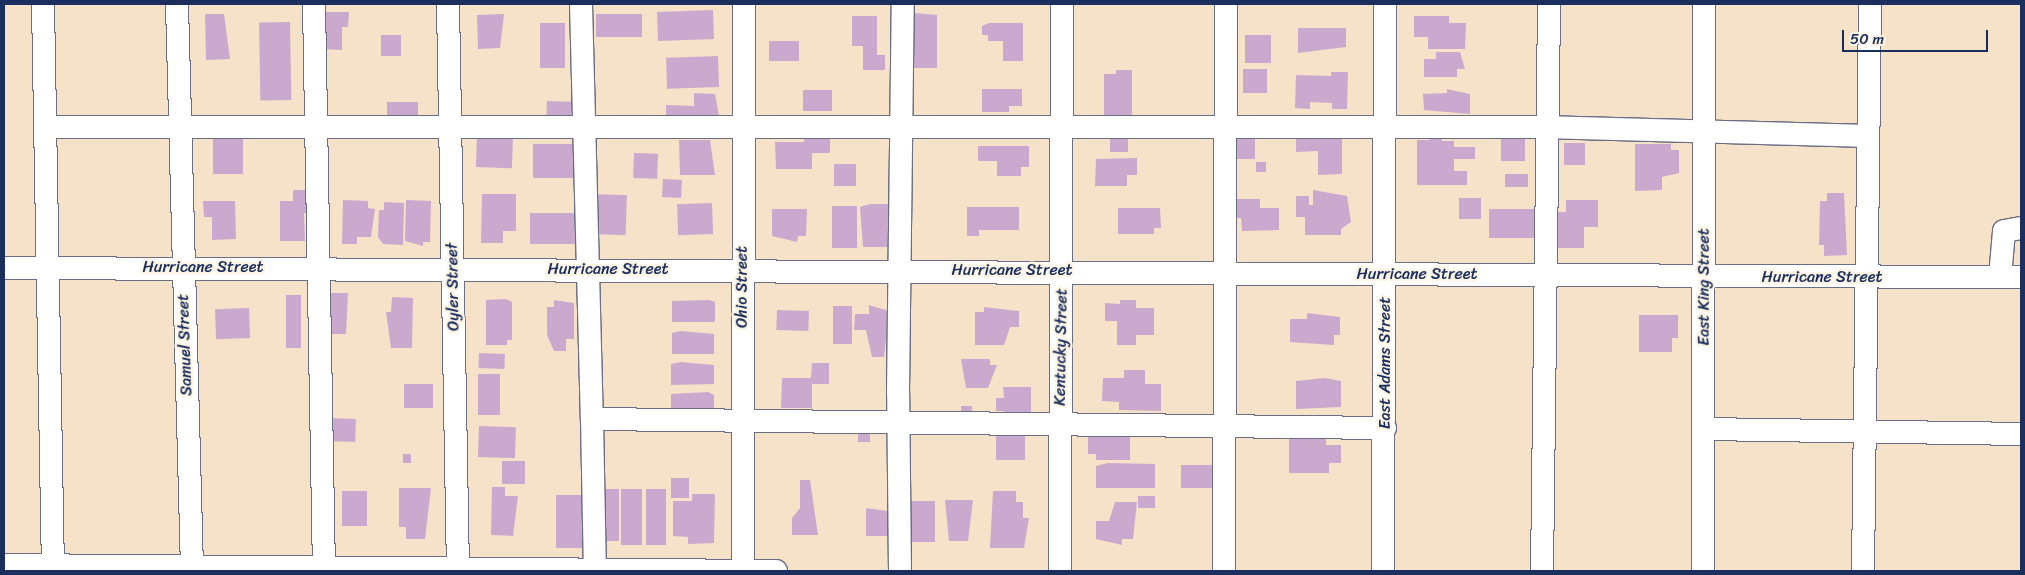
<!DOCTYPE html>
<style>
body{margin:0}
#map{position:relative;width:2025px;height:575px;overflow:hidden;background:#f6e2c8;font-family:Sriracha,sans-serif}
div>[style]{position:absolute}
[style*='--x']{left:calc(var(--x)*1px);top:calc(var(--y)*1px);width:calc(var(--w)*1px);rotate:calc(var(--a)*1deg)}
.building>*{inset:0;background:#cba9ce;transform-origin:0 0}
.roads{filter:drop-shadow(1px 0 #686e83) drop-shadow(-1px 0 #686e83) drop-shadow(0 1px #686e83) drop-shadow(0 -1px #686e83)}
.minor>*{height:22px;margin:-11px;padding:0 11px;transform-origin:11px;border-radius:11px;background:#fff}
span{translate:-50% -50%;white-space:nowrap;text-align:center;line-height:1.15;-webkit-text-stroke:5px #fcf5e5;paint-order:stroke}
.street-label{font-size:16px;color:#1b2f5e}
.frame{position:absolute;inset:0;border:5px solid #1b2f5e;pointer-events:none}
.scale{position:absolute;left:1842px;top:30px;width:146px;height:22px;box-sizing:border-box;border:2px solid #1b2f5e;border-top:0;padding-left:6px;font-size:15px;line-height:18px;white-space:nowrap;color:#1b2f5e;-webkit-text-stroke:4px #fcf5e5;paint-order:stroke}
</style>
<div id="map">
<div class="building">
<div style="left:713px;top:10px;width:29px;height:56px;rotate:88deg"></div>
<div style="clip-path:polygon(323px 12px,349px 12px,348px 27px,342px 27px,342px 50px,322px 49px)"></div>
<div style="clip-path:polygon(914px 13px,937px 15px,937px 68px,909px 68px,909px 26px,914px 26px)"></div>
<div style="clip-path:polygon(205px 14px,224px 14px,230px 59px,206px 60px)"></div>
<div style="clip-path:polygon(504px 14px,500px 48px,478px 49px,477px 15px)"></div>
<div style="left:642px;top:14px;width:23px;height:46px;rotate:90deg"></div>
<div style="clip-path:polygon(852px 16px,877px 16px,877px 55px,885px 55px,885px 70px,863px 70px,863px 46px,852px 46px)"></div>
<div style="clip-path:polygon(1414px 16px,1449px 16px,1449px 23px,1466px 23px,1465px 49px,1428px 49px,1428px 37px,1414px 37px)"></div>
<div style="left:290px;top:22px;width:78px;height:31px;rotate:89deg"></div>
<div style="left:540px;top:23px;width:25px;height:45px"></div>
<div style="clip-path:polygon(989px 23px,1023px 23px,1023px 61px,1003px 61px,1003px 41px,988px 41px,988px 35px,982px 35px,982px 26px)"></div>
<div style="clip-path:polygon(1298px 28px,1346px 28px,1346px 47px,1298px 53px)"></div>
<div style="left:381px;top:35px;width:20px;height:21px"></div>
<div style="left:1245px;top:35px;width:26px;height:28px"></div>
<div style="left:769px;top:41px;width:30px;height:20px"></div>
<div style="clip-path:polygon(1436px 52px,1460px 52px,1465px 69px,1457px 69px,1457px 77px,1424px 77px,1424px 59px,1436px 59px)"></div>
<div style="left:718px;top:56px;width:31px;height:52px;rotate:88deg"></div>
<div style="left:1243px;top:69px;width:24px;height:24px"></div>
<div style="clip-path:polygon(1116px 70px,1132px 70px,1132px 120px,1104px 120px,1104px 74px,1116px 74px)"></div>
<div style="clip-path:polygon(1331px 72px,1348px 72px,1347px 109px,1332px 109px,1332px 103px,1310px 102px,1310px 109px,1295px 108px,1296px 75px,1331px 76px)"></div>
<div style="clip-path:polygon(982px 89px,1022px 89px,1022px 106px,1009px 106px,1009px 112px,982px 112px)"></div>
<div style="clip-path:polygon(1447px 89px,1470px 94px,1470px 114px,1424px 110px,1423px 94px,1447px 93px)"></div>
<div style="left:803px;top:90px;width:29px;height:21px"></div>
<div style="clip-path:polygon(694px 93px,715px 94px,720px 121px,666px 120px,666px 105px,694px 106px)"></div>
<div style="left:547px;top:101px;width:25px;height:17px;rotate:2deg"></div>
<div style="left:418px;top:102px;width:21px;height:31px;rotate:90deg"></div>
<div style="clip-path:polygon(804px 134px,830px 134px,830px 153px,812px 153px,812px 169px,776px 169px,775px 142px,804px 142px)"></div>
<div style="clip-path:polygon(1430px 135px,1442px 135px,1442px 141px,1454px 141px,1454px 147px,1475px 147px,1475px 159px,1454px 159px,1454px 171px,1467px 171px,1467px 185px,1417px 185px,1417px 140px,1430px 140px)"></div>
<div style="left:477px;top:136px;width:36px;height:31px;rotate:2deg"></div>
<div style="left:1232px;top:136px;width:23px;height:23px"></div>
<div style="left:213px;top:137px;width:30px;height:37px"></div>
<div style="left:1110px;top:137px;width:18px;height:15px"></div>
<div style="clip-path:polygon(1296px 137px,1342px 137px,1342px 174px,1318px 175px,1318px 151px,1296px 152px)"></div>
<div style="left:1525px;top:137px;width:24px;height:24px;rotate:90deg"></div>
<div style="clip-path:polygon(679px 140px,710px 140px,715px 175px,680px 175px)"></div>
<div style="left:1564px;top:143px;width:21px;height:22px"></div>
<div style="left:574px;top:144px;width:34px;height:41px;rotate:90deg"></div>
<div style="clip-path:polygon(1635px 144px,1671px 144px,1671px 150px,1679px 150px,1679px 173px,1662px 177px,1662px 190px,1635px 191px)"></div>
<div style="clip-path:polygon(978px 146px,1029px 146px,1029px 167px,1021px 167px,1021px 176px,997px 176px,997px 161px,978px 161px)"></div>
<div style="left:634px;top:153px;width:24px;height:25px;rotate:2deg"></div>
<div style="clip-path:polygon(1137px 158px,1137px 175px,1127px 175px,1127px 186px,1095px 186px,1096px 159px)"></div>
<div style="left:1256px;top:162px;width:10px;height:10px"></div>
<div style="left:834px;top:164px;width:22px;height:22px"></div>
<div style="left:1505px;top:174px;width:23px;height:13px"></div>
<div style="left:663px;top:179px;width:19px;height:18px;rotate:3deg"></div>
<div style="clip-path:polygon(293px 190px,313px 190px,313px 213px,304px 213px,305px 241px,280px 241px,280px 201px,293px 201px)"></div>
<div style="clip-path:polygon(1313px 190px,1347px 196px,1351px 222px,1341px 229px,1341px 235px,1305px 235px,1305px 217px,1296px 217px,1296px 196px,1309px 196px,1309px 205px,1313px 205px)"></div>
<div style="clip-path:polygon(1827px 193px,1844px 193px,1847px 255px,1824px 256px,1824px 245px,1819px 245px,1820px 201px,1827px 201px)"></div>
<div style="clip-path:polygon(482px 194px,516px 194px,516px 231px,503px 231px,503px 243px,481px 243px)"></div>
<div style="left:594px;top:194px;width:33px;height:40px;rotate:2deg"></div>
<div style="left:1459px;top:198px;width:22px;height:21px"></div>
<div style="clip-path:polygon(1230px 199px,1260px 199px,1260px 208px,1279px 208px,1279px 230px,1242px 231px,1241px 218px,1230px 218px)"></div>
<div style="clip-path:polygon(343px 200px,368px 201px,368px 208px,375px 209px,371px 237px,357px 237px,357px 244px,342px 244px)"></div>
<div style="clip-path:polygon(406px 200px,431px 201px,430px 242px,423px 242px,423px 246px,405px 241px)"></div>
<div style="clip-path:polygon(1566px 200px,1598px 200px,1598px 227px,1584px 227px,1584px 248px,1557px 248px,1557px 212px,1566px 212px)"></div>
<div style="clip-path:polygon(203px 201px,235px 201px,236px 239px,212px 240px,212px 217px,204px 217px)"></div>
<div style="clip-path:polygon(384px 202px,404px 203px,403px 245px,383px 244px,378px 237px,379px 210px,384px 210px)"></div>
<div style="left:712px;top:203px;width:31px;height:35px;rotate:88deg"></div>
<div style="clip-path:polygon(870px 204px,890px 204px,890px 247px,863px 247px,860px 207px)"></div>
<div style="left:832px;top:206px;width:25px;height:42px"></div>
<div style="clip-path:polygon(967px 207px,1019px 207px,1019px 230px,979px 230px,979px 236px,967px 236px)"></div>
<div style="clip-path:polygon(1118px 208px,1160px 208px,1161px 228px,1154px 228px,1154px 234px,1118px 234px)"></div>
<div style="clip-path:polygon(772px 209px,807px 209px,806px 236px,798px 236px,797px 242px,772px 236px)"></div>
<div style="left:1489px;top:209px;width:49px;height:29px"></div>
<div style="left:530px;top:213px;width:46px;height:31px"></div>
<div style="clip-path:polygon(327px 293px,348px 293px,346px 334px,331px 334px)"></div>
<div style="left:286px;top:295px;width:15px;height:53px"></div>
<div style="clip-path:polygon(392px 297px,413px 298px,412px 348px,391px 348px,386px 312px,391px 312px)"></div>
<div style="clip-path:polygon(506px 299px,512px 302px,512px 340px,507px 340px,507px 345px,486px 345px,486px 300px)"></div>
<div style="clip-path:polygon(554px 300px,574px 303px,574px 339px,566px 339px,566px 351px,554px 351px,547px 335px,547px 307px,554px 307px)"></div>
<div style="clip-path:polygon(709px 300px,715px 302px,715px 322px,672px 322px,672px 301px)"></div>
<div style="clip-path:polygon(1120px 300px,1136px 300px,1136px 308px,1154px 308px,1154px 335px,1136px 335px,1136px 345px,1117px 345px,1117px 321px,1105px 321px,1105px 303px,1120px 304px)"></div>
<div style="clip-path:polygon(869px 305px,889px 311px,884px 357px,872px 357px,866px 330px,854px 330px,855px 314px,869px 314px)"></div>
<div style="left:833px;top:306px;width:19px;height:38px"></div>
<div style="clip-path:polygon(984px 307px,1019px 311px,1019px 327px,1010px 327px,1004px 345px,975px 345px,975px 312px,984px 312px)"></div>
<div style="left:249px;top:308px;width:30px;height:34px;rotate:88deg"></div>
<div style="left:777px;top:310px;width:32px;height:20px;rotate:2deg"></div>
<div style="clip-path:polygon(1307px 313px,1340px 317px,1340px 335px,1334px 335px,1334px 345px,1290px 342px,1290px 319px,1307px 319px)"></div>
<div style="clip-path:polygon(1639px 315px,1678px 315px,1678px 338px,1672px 338px,1672px 352px,1639px 352px)"></div>
<div style="clip-path:polygon(681px 331px,714px 334px,714px 354px,672px 354px,672px 333px)"></div>
<div style="left:479px;top:353px;width:26px;height:15px;rotate:2deg"></div>
<div style="clip-path:polygon(961px 359px,990px 359px,990px 365px,997px 365px,988px 388px,966px 388px)"></div>
<div style="clip-path:polygon(681px 362px,714px 365px,714px 384px,671px 385px,671px 364px)"></div>
<div style="clip-path:polygon(812px 363px,829px 363px,829px 384px,812px 384px,812px 408px,781px 408px,782px 378px,811px 378px)"></div>
<div style="clip-path:polygon(1124px 370px,1145px 370px,1145px 384px,1161px 384px,1161px 411px,1119px 410px,1119px 402px,1102px 401px,1103px 378px,1124px 378px)"></div>
<div style="left:478px;top:374px;width:22px;height:41px"></div>
<div style="clip-path:polygon(1325px 378px,1341px 381px,1341px 407px,1296px 409px,1296px 381px)"></div>
<div style="left:404px;top:384px;width:29px;height:24px"></div>
<div style="clip-path:polygon(1003px 387px,1031px 387px,1031px 417px,1004px 417px,1004px 411px,996px 411px,996px 398px,1004px 398px)"></div>
<div style="clip-path:polygon(708px 392px,714px 395px,714px 414px,671px 415px,671px 394px)"></div>
<div style="left:961px;top:406px;width:11px;height:8px"></div>
<div style="left:326px;top:418px;width:30px;height:23px;rotate:2deg"></div>
<div style="left:479px;top:426px;width:37px;height:31px;rotate:2deg"></div>
<div style="clip-path:polygon(1130px 429px,1130px 460px,1096px 460px,1096px 454px,1088px 454px,1088px 434px)"></div>
<div style="left:858px;top:433px;width:12px;height:9px"></div>
<div style="left:996px;top:436px;width:29px;height:24px"></div>
<div style="clip-path:polygon(1289px 439px,1326px 439px,1326px 445px,1341px 445px,1341px 463px,1329px 463px,1329px 473px,1289px 473px)"></div>
<div style="left:403px;top:454px;width:8px;height:9px"></div>
<div style="left:525px;top:461px;width:23px;height:23px;rotate:90deg"></div>
<div style="clip-path:polygon(1108px 463px,1155px 464px,1155px 488px,1096px 488px,1096px 466px)"></div>
<div style="left:1212px;top:465px;width:23px;height:31px;rotate:90deg"></div>
<div style="left:671px;top:478px;width:18px;height:20px"></div>
<div style="clip-path:polygon(800px 480px,810px 480px,818px 535px,792px 535px,792px 518px,800px 508px)"></div>
<div style="clip-path:polygon(492px 487px,505px 487px,505px 496px,518px 496px,513px 536px,491px 535px)"></div>
<div style="clip-path:polygon(399px 488px,431px 488px,425px 539px,406px 539px,406px 527px,399px 527px)"></div>
<div style="left:599px;top:489px;width:20px;height:52px"></div>
<div style="left:642px;top:489px;width:56px;height:21px;rotate:90deg"></div>
<div style="left:646px;top:489px;width:20px;height:56px"></div>
<div style="left:342px;top:491px;width:25px;height:35px"></div>
<div style="clip-path:polygon(993px 491px,1016px 491px,1016px 502px,1023px 502px,1023px 518px,1029px 518px,1024px 548px,990px 548px)"></div>
<div style="clip-path:polygon(692px 494px,715px 494px,714px 543px,688px 544px,688px 537px,673px 536px,673px 501px,692px 501px)"></div>
<div style="left:556px;top:495px;width:27px;height:53px"></div>
<div style="left:1138px;top:496px;width:17px;height:12px"></div>
<div style="clip-path:polygon(945px 500px,973px 500px,968px 541px,949px 541px)"></div>
<div style="clip-path:polygon(907px 501px,935px 501px,935px 542px,911px 542px)"></div>
<div style="clip-path:polygon(1115px 502px,1137px 502px,1133px 539px,1122px 539px,1122px 545px,1096px 539px,1096px 521px,1109px 521px)"></div>
<div style="clip-path:polygon(866px 508px,894px 512px,894px 536px,866px 536px)"></div>
</div>
<div class="roads">
<div class="minor">
<div style="--x:43;--y:4;--w:567;--a:88.99"></div>
<div style="--x:177;--y:4;--w:567;--a:88.48"></div>
<div style="--x:314;--y:4;--w:567;--a:88.99"></div>
<div style="--x:448;--y:4;--w:567;--a:88.99"></div>
<div style="--x:581;--y:4;--w:415;--a:88.5"></div>
<div style="--x:592;--y:419;--w:793;--a:0.65"></div>
<div style="--x:45;--y:127;--w:1499;--a:0"></div>
<div style="--x:1544;--y:127;--w:324;--a:1.6"></div>
<div style="--x:4;--y:268;--w:2017;--a:0.26"></div>
<div style="--x:2000;--y:277;--w:46;--a:-85"></div>
<div style="--x:2004;--y:231;--w:17;--a:-10"></div>
<div style="--x:592;--y:419;--w:152;--a:88.9"></div>
<div style="--x:1704;--y:429;--w:317;--a:0.9"></div>
<div style="--x:4;--y:565;--w:772;--a:0.45"></div>
<div style="--x:743;--y:571;--w:567;--a:-89.9"></div>
<div style="--x:900;--y:571;--w:179;--a:-90.6"></div>
<div style="--x:898;--y:392;--w:388;--a:-89.3"></div>
<div style="--x:1060;--y:571;--w:567;--a:-89.8"></div>
<div style="--x:1224;--y:571;--w:567;--a:-89.8"></div>
<div style="--x:1383;--y:571;--w:567;--a:-89.8"></div>
<div style="--x:1542;--y:571;--w:567;--a:-89.29"></div>
<div style="--x:1703;--y:571;--w:567;--a:-89.9"></div>
<div style="--x:1863;--y:571;--w:567;--a:-89.29"></div>
</div>
</div>
<div class="street-label">
<span style="left:203px;top:267px">Hurricane Street</span>
<span style="left:608px;top:269px">Hurricane Street</span>
<span style="left:1012px;top:270px">Hurricane Street</span>
<span style="left:1417px;top:274px">Hurricane Street</span>
<span style="left:1822px;top:277px">Hurricane Street</span>
<span style="left:453px;top:287px;rotate:-91deg">Oyler Street</span>
<span style="left:742px;top:287px;rotate:-90deg">Ohio Street</span>
<span style="left:1704px;top:287px;rotate:-90deg">East King Street</span>
<span style="left:185px;top:345px;rotate:-92deg">Samuel Street</span>
<span style="left:1061px;top:347px;rotate:-89deg">Kentucky Street</span>
<span style="left:1385px;top:363px;rotate:-90deg">East Adams Street</span>
</div>
<div class="frame"></div>
<div class="scale">50 m</div>
</div>
